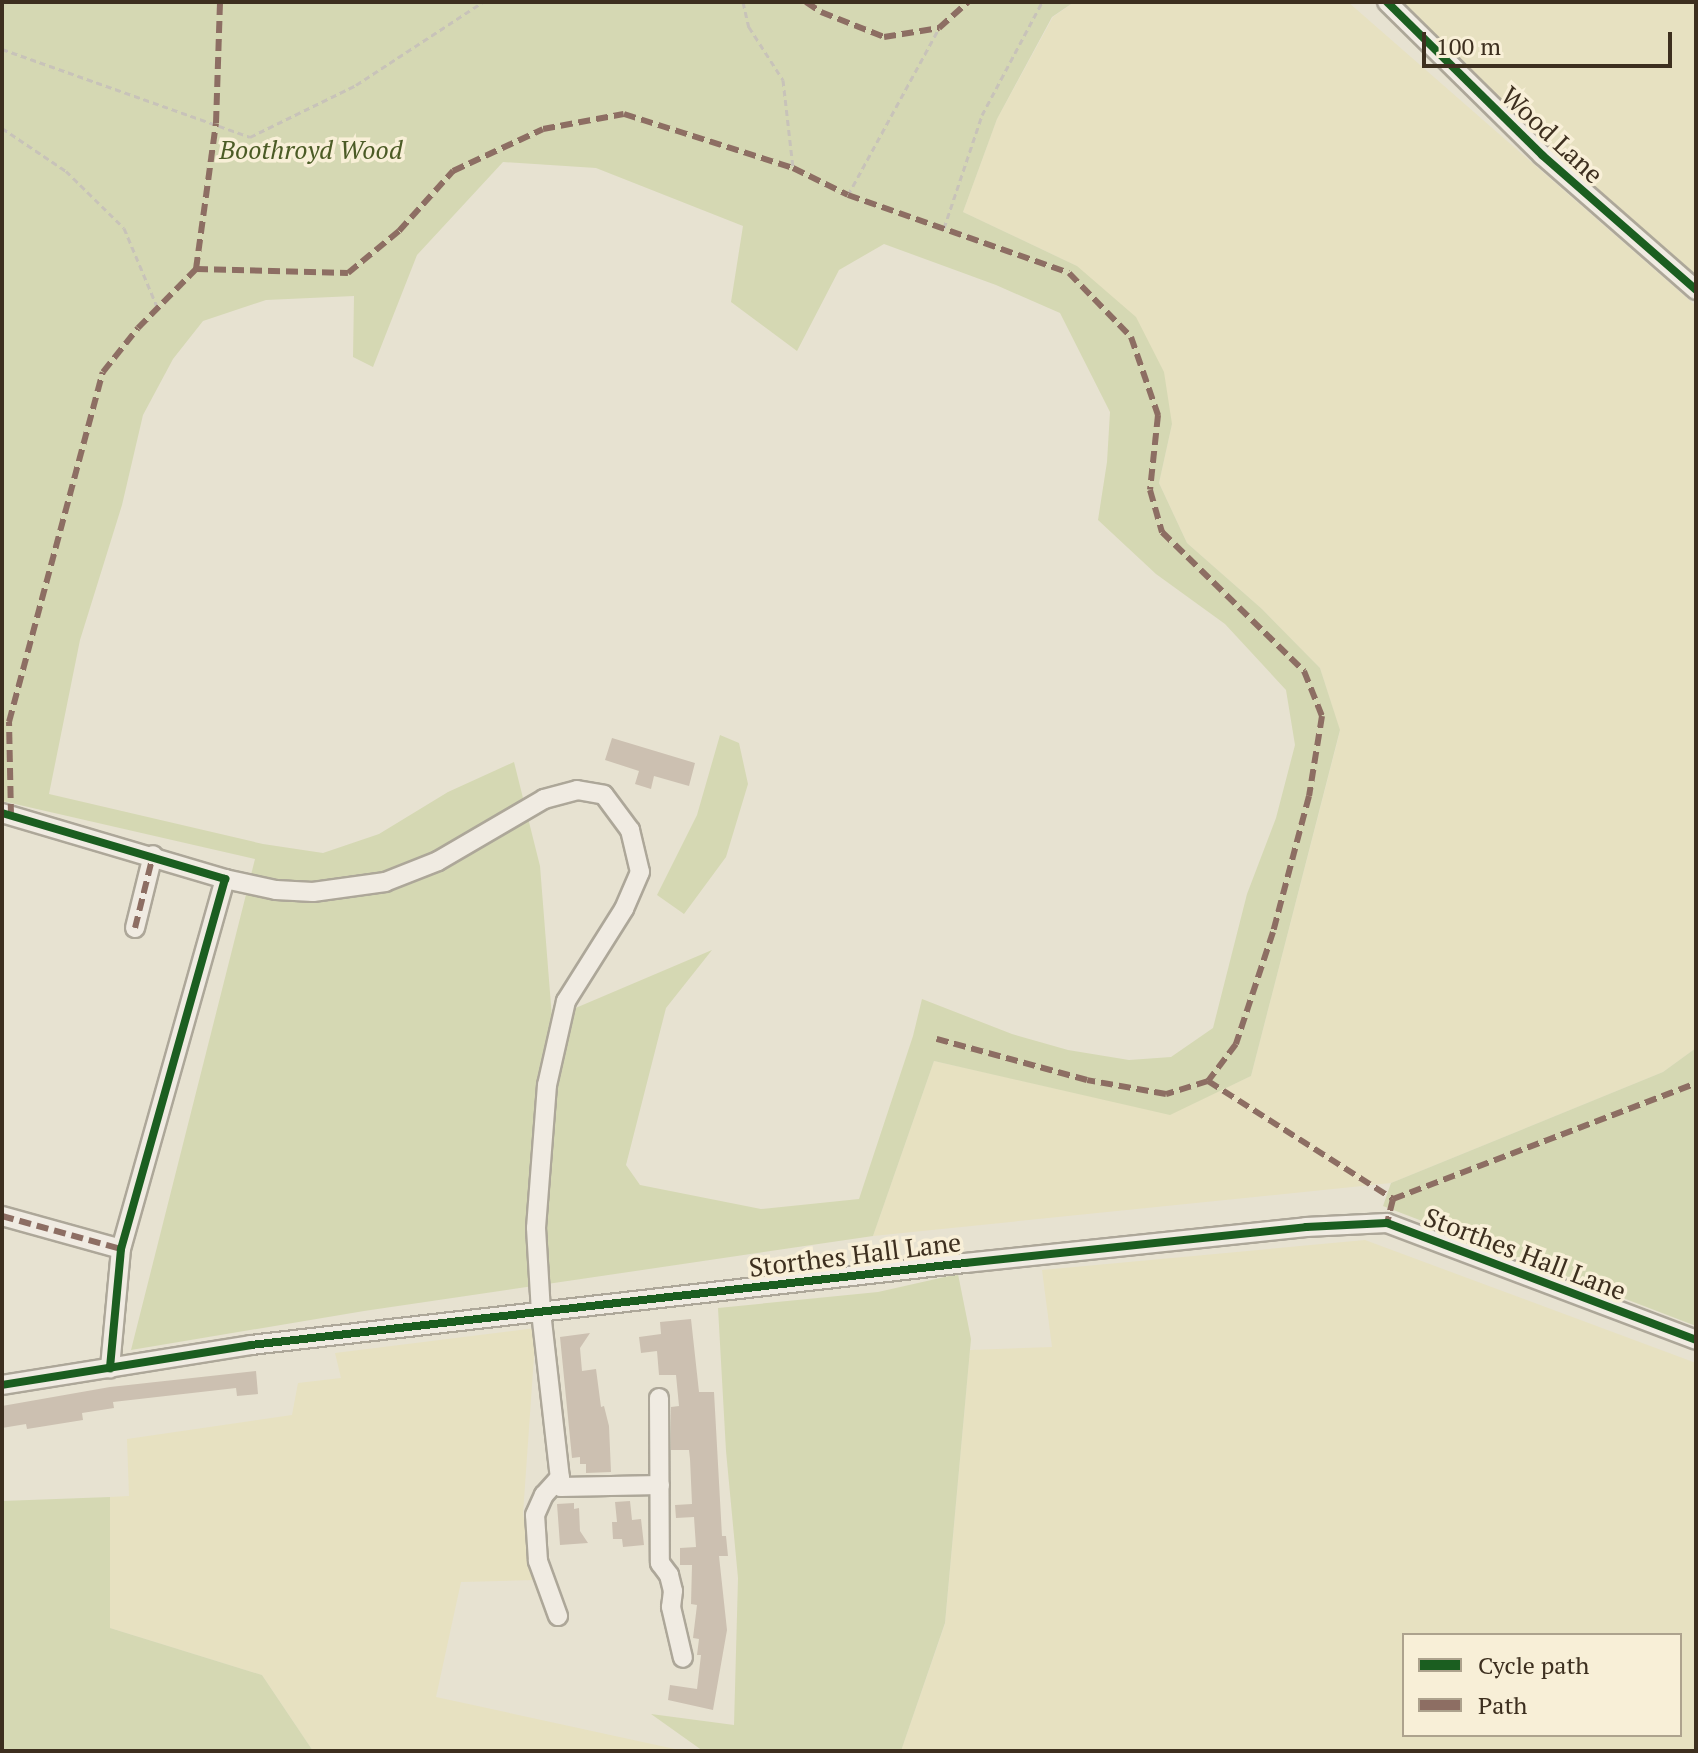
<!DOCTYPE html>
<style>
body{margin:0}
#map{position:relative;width:1698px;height:1753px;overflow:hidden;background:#e7e2d1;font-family:"PT Serif",serif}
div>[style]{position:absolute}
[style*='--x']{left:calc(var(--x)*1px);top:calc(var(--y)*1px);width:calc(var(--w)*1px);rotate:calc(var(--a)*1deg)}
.farmland>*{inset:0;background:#e7e1c1}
.green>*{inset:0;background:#d5d8b3}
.building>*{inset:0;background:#ccc0b1}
.path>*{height:3px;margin-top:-1.5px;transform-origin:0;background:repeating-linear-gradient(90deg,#c8c3b9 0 6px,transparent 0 10px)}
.roads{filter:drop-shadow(2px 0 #ada799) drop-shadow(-2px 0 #ada799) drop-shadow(0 2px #ada799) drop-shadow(0 -2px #ada799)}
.minor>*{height:18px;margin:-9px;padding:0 9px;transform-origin:9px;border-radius:9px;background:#f0ebe2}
.quiet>*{height:6px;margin-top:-3px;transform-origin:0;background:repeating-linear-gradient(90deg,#8d6e63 0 12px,transparent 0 18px)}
.cycleway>*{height:8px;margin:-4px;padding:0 4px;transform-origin:4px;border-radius:4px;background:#1b5e20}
span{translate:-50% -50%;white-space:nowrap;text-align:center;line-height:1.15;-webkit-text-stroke:7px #f8efd7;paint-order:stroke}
.street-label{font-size:26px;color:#3d2f1f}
.park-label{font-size:26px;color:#4b5b25;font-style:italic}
.frame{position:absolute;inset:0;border:4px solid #3d2f1f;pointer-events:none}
.legend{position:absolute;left:1402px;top:1633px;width:280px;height:104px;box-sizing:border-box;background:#f8efd7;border:2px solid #ada28d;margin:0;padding:10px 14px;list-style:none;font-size:24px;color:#3d2f1f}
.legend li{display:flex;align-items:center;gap:16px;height:40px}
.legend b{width:40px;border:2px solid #ada28d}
.scale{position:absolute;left:1422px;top:32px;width:250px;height:36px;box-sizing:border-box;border:4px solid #3d2f1f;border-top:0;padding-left:10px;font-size:24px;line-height:28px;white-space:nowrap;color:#3d2f1f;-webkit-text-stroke:6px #f8efd7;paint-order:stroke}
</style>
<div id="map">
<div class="farmland">
<div style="clip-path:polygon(1074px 2px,1348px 2px,1696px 306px,1696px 1048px,1663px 1072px,1391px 1183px,873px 1236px,934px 1061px,1170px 1114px,1251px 1076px,1340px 731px,1320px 668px,1262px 609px,1187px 543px,1159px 483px,1172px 424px,1077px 266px,963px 212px,997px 119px,1053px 17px)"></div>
<div style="clip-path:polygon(1402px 2px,1696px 2px,1696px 275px,1550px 148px)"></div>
<div style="clip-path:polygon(evenodd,1365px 1240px,1696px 1363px,1696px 1751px,901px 1751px,945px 1624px,970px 1350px,1052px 1347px,1042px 1270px,1365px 1240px,1404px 1635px,1680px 1635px,1680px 1735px,1404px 1735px,1404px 1635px)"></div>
<div style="clip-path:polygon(536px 1328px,523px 1514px,534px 1580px,461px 1582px,436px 1697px,684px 1751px,313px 1751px,262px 1675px,110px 1628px,110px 1497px,129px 1496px,127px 1439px,292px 1415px,298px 1383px,341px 1378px,335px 1353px)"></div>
</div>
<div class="green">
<div style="clip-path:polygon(evenodd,2px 2px,1074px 2px,1052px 17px,997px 119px,963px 212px,1077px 266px,1136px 317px,1164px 372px,1172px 424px,1159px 483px,1187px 543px,1262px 609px,1320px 668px,1340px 730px,1251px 1076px,1170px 1115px,934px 1061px,873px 1236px,364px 1311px,131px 1350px,255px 859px,2px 801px,2px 2px,503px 162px,596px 168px,743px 226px,731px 302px,797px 351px,839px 270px,884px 244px,996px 285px,1060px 313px,1110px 412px,1107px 462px,1098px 520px,1156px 574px,1225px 624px,1286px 690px,1295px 745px,1276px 818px,1247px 894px,1213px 1028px,1171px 1057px,1129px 1060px,1068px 1050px,1012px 1034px,922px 999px,913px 1036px,859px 1199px,761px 1209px,640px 1185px,626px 1165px,666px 1008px,712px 950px,552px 1018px,540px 866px,514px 762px,448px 792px,379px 834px,323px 853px,263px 844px,49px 794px,80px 640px,122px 505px,143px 415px,173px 359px,203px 321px,266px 300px,354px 296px,353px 357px,373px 367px,417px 255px,503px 162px)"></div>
<div style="clip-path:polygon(720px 735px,739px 743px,748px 784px,726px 857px,684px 914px,657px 895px,697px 815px)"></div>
<div style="clip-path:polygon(1696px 1048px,1696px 1326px,1383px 1206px,1391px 1183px,1663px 1072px)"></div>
<div style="clip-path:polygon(958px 1274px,971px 1339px,945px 1623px,901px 1751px,703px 1751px,651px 1714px,734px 1725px,738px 1578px,726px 1451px,718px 1308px,878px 1292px)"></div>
<div style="clip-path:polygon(110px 1497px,110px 1628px,262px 1675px,313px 1751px,2px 1751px,2px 1501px)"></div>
</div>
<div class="building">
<div style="clip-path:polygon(612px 738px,695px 763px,689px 786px,654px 776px,651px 789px,635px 784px,639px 771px,605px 760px)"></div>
<div style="clip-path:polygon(691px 1319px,699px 1392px,714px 1392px,722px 1536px,726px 1536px,728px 1556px,719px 1556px,727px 1630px,713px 1710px,668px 1700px,670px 1685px,697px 1689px,701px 1655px,697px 1655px,699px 1639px,693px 1638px,697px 1605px,691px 1604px,692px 1565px,680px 1565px,680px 1548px,696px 1547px,694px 1517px,676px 1518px,675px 1505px,692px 1504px,690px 1459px,689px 1450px,671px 1450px,671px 1407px,679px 1406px,676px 1375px,659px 1375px,657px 1351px,641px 1353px,639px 1337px,661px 1334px,660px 1322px)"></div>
<div style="clip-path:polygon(590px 1333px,580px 1348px,582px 1371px,596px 1369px,601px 1407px,604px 1406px,609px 1426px,611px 1472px,586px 1473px,586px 1464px,580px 1464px,580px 1457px,572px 1458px,560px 1337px)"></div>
<div style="clip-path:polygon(256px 1371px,258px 1394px,237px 1396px,236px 1388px,113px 1402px,114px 1408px,82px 1413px,83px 1420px,27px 1429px,26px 1424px,2px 1428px,2px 1406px,110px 1387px)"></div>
<div style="clip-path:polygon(630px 1501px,632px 1520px,641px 1519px,644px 1545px,623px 1547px,622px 1539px,613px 1539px,612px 1522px,617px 1522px,615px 1502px)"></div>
<div style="clip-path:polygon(574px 1503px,574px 1509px,579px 1508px,580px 1531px,588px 1543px,560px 1545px,557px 1504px)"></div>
</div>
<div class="path">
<div style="--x:743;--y:2;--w:26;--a:77"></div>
<div style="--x:749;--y:27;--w:63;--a:57.3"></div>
<div style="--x:783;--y:80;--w:89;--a:83.5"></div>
<div style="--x:2;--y:49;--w:263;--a:19.5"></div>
<div style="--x:250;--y:137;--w:118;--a:-26.1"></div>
<div style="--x:356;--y:85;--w:152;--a:-33.2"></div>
<div style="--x:2;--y:128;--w:77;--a:33.9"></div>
<div style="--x:66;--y:171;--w:81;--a:44.5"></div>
<div style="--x:124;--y:228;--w:88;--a:67.2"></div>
<div style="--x:848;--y:195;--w:190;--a:-61.4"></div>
<div style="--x:944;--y:228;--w:119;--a:-71.4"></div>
<div style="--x:982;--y:115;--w:128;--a:-62"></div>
</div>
<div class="roads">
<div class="minor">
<div style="--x:1387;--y:2;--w:218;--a:44.6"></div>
<div style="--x:1542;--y:155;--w:205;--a:41.2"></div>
<div style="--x:2;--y:813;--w:233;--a:16.5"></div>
<div style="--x:225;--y:879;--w:384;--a:105.7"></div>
<div style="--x:121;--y:1249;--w:120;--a:95.3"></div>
<div style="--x:225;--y:879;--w:52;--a:12.2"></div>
<div style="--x:276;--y:890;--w:37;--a:3"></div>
<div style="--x:313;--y:892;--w:73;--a:-7.9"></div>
<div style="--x:385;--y:882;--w:57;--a:-21.6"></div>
<div style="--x:438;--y:861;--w:123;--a:-30.3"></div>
<div style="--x:544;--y:799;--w:34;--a:-15"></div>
<div style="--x:577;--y:790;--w:27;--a:10"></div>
<div style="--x:604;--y:795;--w:44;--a:53.4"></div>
<div style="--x:630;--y:830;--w:43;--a:76.6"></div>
<div style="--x:640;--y:872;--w:40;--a:113.4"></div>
<div style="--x:624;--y:909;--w:109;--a:122.2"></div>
<div style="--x:566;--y:1001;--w:86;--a:102.7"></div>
<div style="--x:547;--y:1085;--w:143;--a:94.4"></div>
<div style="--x:536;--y:1228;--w:84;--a:86.6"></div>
<div style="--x:541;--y:1312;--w:176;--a:83.5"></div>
<div style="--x:561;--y:1487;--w:99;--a:-1.2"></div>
<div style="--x:135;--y:928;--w:75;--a:-76.1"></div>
<div style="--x:2;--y:1216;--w:123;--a:15.5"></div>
<div style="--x:2;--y:1385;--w:252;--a:-9.1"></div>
<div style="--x:251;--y:1345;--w:719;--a:-6.55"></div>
<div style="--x:965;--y:1263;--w:343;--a:-6"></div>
<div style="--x:1306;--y:1227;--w:81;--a:-2.8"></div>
<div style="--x:1387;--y:1223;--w:330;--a:20.7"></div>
<div style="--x:659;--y:1398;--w:165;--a:89.7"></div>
<div style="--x:660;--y:1563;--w:15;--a:53"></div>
<div style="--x:669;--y:1575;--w:16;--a:76"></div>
<div style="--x:673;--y:1591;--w:16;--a:97"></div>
<div style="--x:671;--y:1607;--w:52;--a:76.8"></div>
<div style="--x:558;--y:1616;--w:59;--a:-110"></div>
<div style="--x:538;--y:1561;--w:46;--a:-93.7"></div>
<div style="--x:535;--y:1515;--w:22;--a:-66"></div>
<div style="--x:544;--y:1495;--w:24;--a:-48"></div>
</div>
</div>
<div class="quiet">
<div style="--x:806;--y:2;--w:18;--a:34"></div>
<div style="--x:821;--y:12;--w:68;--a:21.6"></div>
<div style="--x:884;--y:37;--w:56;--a:-9.3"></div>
<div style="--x:939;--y:28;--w:39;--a:-42"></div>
<div style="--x:196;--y:269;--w:152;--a:1.5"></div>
<div style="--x:348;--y:273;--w:66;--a:-39.5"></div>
<div style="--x:399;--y:231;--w:81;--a:-48"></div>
<div style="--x:453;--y:171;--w:99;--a:-25"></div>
<div style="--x:543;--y:129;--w:82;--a:-10.5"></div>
<div style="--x:624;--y:114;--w:177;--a:17.7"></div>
<div style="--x:793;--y:168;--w:61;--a:26.1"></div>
<div style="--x:848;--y:195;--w:234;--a:19.4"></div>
<div style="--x:1069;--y:273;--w:89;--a:45.9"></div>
<div style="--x:1131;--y:337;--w:83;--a:70.9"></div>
<div style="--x:1158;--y:415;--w:75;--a:96.1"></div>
<div style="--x:1150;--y:490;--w:44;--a:74.1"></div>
<div style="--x:1162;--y:532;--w:199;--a:44.4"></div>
<div style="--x:1304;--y:671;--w:48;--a:68.2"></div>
<div style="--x:1322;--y:716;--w:81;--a:99.2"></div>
<div style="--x:1309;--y:796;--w:141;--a:104.8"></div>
<div style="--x:1273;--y:932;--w:118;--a:108.3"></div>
<div style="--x:1236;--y:1044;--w:46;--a:127.1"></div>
<div style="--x:1208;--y:1081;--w:44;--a:162.8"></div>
<div style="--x:1166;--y:1094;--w:80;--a:-170"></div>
<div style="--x:1087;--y:1080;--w:156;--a:-164.7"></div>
<div style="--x:11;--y:816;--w:94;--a:-91.2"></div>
<div style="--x:9;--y:722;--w:362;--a:-75"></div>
<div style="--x:103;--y:372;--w:56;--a:-51.5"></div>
<div style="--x:138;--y:328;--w:83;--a:-45.5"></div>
<div style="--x:196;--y:269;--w:147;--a:-82.2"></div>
<div style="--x:216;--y:123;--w:121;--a:-88.1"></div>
<div style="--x:135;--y:928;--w:75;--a:-76.1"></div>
<div style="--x:1208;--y:1081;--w:219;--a:32.5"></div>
<div style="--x:1393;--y:1199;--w:25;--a:104"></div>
<div style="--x:1393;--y:1199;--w:324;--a:-20.9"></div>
<div style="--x:2;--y:1216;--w:123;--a:15.5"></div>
</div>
<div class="cycleway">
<div style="--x:1387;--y:2;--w:218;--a:44.6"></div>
<div style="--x:1542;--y:155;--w:205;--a:41.2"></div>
<div style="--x:2;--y:813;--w:233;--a:16.5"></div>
<div style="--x:225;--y:879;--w:384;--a:105.7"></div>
<div style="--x:121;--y:1249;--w:120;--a:95.3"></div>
<div style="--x:2;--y:1385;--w:252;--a:-9.1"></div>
<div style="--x:251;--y:1345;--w:719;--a:-6.55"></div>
<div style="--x:965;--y:1263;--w:343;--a:-6"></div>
<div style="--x:1306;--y:1227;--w:81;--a:-2.8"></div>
<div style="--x:1387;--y:1223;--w:330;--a:20.7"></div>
</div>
<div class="street-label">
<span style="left:1552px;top:135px;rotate:43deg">Wood Lane</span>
<span style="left:1525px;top:1254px;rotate:21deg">Storthes Hall Lane</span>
<span style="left:855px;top:1255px;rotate:-7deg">Storthes Hall Lane</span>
</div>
<div class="park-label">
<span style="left:311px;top:150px">Boothroyd Wood</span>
</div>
<div class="frame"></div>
<ul class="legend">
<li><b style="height:10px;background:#1b5e20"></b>Cycle path</li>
<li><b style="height:10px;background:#8d6e63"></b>Path</li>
</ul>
<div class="scale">100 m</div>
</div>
